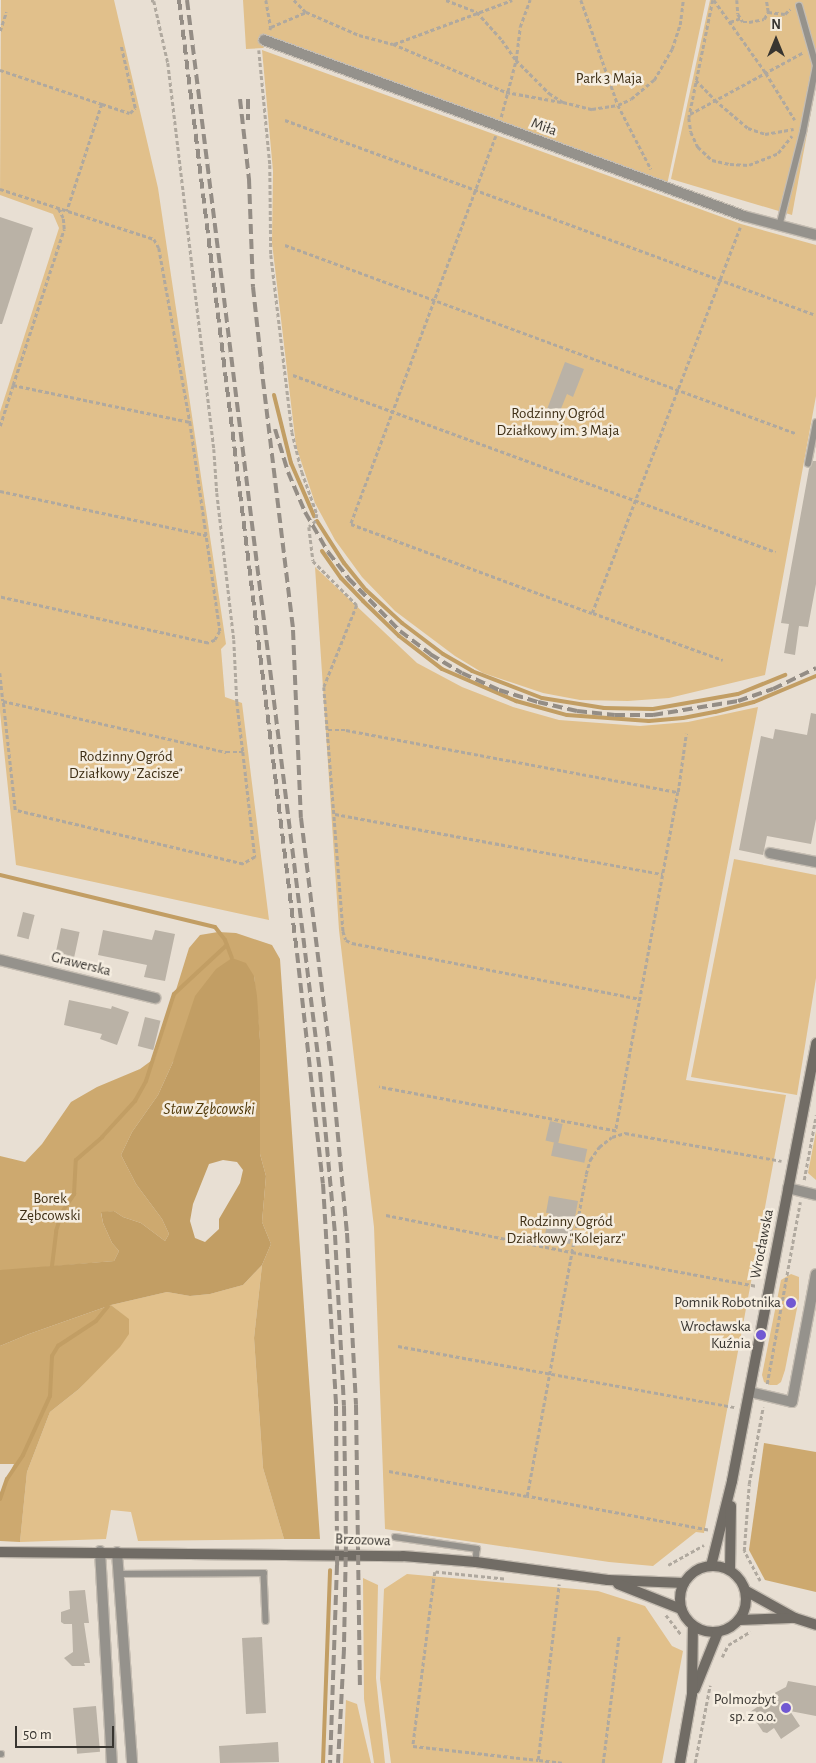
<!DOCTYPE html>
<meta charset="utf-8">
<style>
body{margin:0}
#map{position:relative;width:816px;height:1763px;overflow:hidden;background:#e8dfd3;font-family:"Alegreya Sans",sans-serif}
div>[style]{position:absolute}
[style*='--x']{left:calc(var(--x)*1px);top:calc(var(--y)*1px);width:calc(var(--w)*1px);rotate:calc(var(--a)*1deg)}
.green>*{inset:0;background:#e1c08b}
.forest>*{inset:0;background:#cda96f}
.water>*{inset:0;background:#c29e64}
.stream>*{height:4px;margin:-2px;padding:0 2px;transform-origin:2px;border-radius:2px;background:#c29e64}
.building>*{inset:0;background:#bab2a6;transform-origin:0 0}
.path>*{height:2.5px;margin-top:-1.25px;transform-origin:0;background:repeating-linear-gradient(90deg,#b0a99f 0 4px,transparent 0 6.5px)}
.roads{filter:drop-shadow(1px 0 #c5bdb2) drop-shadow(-1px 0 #c5bdb2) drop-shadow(0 1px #c5bdb2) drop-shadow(0 -1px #c5bdb2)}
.lane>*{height:5.5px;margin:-2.75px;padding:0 2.75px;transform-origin:2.75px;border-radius:2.75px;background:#95928c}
.street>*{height:10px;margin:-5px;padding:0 5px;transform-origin:5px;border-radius:5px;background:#95928c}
.secondary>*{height:10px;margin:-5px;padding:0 5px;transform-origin:5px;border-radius:5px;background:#716c65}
.secondary>.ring{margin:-5px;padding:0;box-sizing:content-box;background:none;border:10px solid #716c65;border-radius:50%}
.rail>*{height:4px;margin-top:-2px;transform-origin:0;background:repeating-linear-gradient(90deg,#948d85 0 10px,transparent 0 15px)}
.dots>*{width:14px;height:14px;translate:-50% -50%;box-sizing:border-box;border:2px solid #f5ede0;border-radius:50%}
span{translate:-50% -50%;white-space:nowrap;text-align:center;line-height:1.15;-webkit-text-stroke:5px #f5ede0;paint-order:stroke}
.park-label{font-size:15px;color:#3e2e14}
.street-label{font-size:15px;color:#383530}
.poi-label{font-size:15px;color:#383530}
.right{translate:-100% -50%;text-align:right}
.water-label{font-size:16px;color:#4f3706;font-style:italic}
.north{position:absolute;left:751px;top:15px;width:50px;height:50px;-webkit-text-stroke:4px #f5ede0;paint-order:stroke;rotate:0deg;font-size:14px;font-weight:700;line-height:20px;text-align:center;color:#383530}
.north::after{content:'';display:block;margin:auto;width:18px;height:22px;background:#383530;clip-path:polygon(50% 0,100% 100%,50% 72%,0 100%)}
.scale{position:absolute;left:15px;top:1726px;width:99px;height:22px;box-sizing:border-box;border:2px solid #383530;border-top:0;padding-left:6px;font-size:15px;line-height:18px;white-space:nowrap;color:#383530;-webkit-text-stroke:4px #f5ede0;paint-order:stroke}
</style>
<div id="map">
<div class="green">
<div style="clip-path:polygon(1px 0,114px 0,158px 188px,226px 644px,221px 649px,225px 697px,242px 703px,269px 920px,16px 865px,0 712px,0 412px,59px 228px,53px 214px,0 195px)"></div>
<div style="clip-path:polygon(243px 0,706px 0,667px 185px,272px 41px,263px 48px,246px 49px)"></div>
<div style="clip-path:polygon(710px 0,816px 0,816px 85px,792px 215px,671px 179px)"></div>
<div style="clip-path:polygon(262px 50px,741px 224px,816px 245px,816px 396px,765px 675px,669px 698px,628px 701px,580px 700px,543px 693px,483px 673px,455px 656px,395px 611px,362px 577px,335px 540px,315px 503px,296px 446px,272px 243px,273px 171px)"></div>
<div style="clip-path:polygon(315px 567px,417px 663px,462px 687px,513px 707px,559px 720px,640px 726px,688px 722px,758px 707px,686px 1080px,786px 1095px,704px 1533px,696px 1532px,653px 1566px,609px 1562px,385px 1529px,374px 1227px,339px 930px)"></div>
<div style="clip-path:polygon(734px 859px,816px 875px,816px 978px,797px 1095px,691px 1077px)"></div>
<div style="clip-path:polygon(816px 1131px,816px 1180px,808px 1173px)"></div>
<div style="clip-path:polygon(262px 1265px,254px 1338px,263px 1468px,284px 1539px,138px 1541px,131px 1512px,111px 1510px,106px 1539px,20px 1542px,27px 1472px,50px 1412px,79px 1389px,101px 1365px,128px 1319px,111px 1305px,167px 1292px,190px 1296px,210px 1294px,243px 1285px)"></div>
<div style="clip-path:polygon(791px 1274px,799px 1277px,799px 1298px,785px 1370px,781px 1382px,777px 1385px,770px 1385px,764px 1382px,762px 1375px,781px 1280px)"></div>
<div style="clip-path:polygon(407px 1574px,598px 1591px,645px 1606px,672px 1646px,683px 1651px,662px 1763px,391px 1763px,380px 1679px,384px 1589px)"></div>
<div style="clip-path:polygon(363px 1578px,378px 1585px,376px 1678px,385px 1763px,374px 1763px,364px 1699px)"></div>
<div style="clip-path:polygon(346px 1700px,357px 1704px,371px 1763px,343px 1763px)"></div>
</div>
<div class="forest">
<div style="clip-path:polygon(218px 932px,236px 933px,272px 945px,280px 959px,320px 1539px,284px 1539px,263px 1468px,254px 1338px,262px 1265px,271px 1244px,262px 1222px,266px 1176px,260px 1154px,260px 1040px,254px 976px,173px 1062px,158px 1095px,132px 1132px,121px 1155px,136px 1184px,162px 1219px,169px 1234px,165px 1241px,141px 1223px,123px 1217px,114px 1211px,101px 1213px,103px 1223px,112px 1243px,119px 1251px,114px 1261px,0 1271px,0 1156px,25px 1162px,42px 1144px,71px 1102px,97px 1087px,140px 1069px,155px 1058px,189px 948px,200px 935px)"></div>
<div style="clip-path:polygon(111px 1305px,129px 1319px,129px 1334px,120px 1347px,79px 1389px,50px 1412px,27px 1472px,20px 1542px,0 1541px,0 1493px,14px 1464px,0 1464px,0 1346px,29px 1334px)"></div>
<div style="clip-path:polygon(764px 1443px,816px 1452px,816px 1592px,765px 1580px,749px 1550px)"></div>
</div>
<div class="water">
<div style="clip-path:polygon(evenodd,232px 958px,246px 963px,254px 976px,257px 996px,260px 1040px,260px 1154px,266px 1176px,262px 1222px,271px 1244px,262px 1265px,243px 1285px,210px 1294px,190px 1296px,167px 1292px,111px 1305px,29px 1334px,0 1346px,0 1270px,114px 1261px,119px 1251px,112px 1243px,103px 1223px,101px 1212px,114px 1211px,123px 1217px,141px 1223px,165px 1241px,169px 1234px,162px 1219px,136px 1184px,121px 1155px,132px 1132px,158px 1095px,173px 1062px,195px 996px,216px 969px,232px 958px,223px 1160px,237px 1162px,243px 1170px,240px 1183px,219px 1219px,219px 1229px,205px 1242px,195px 1238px,190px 1221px,193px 1204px,209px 1164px,223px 1160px)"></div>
</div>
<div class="stream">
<div style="--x:274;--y:395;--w:70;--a:76"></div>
<div style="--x:291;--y:463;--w:58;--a:66.5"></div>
<div style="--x:317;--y:521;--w:50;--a:57.3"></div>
<div style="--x:344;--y:563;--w:35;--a:51"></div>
<div style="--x:366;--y:590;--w:49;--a:42.5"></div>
<div style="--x:402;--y:623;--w:51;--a:37.1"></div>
<div style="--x:443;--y:654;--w:34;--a:30"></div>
<div style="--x:472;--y:671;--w:75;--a:21.1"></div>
<div style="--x:542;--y:698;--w:63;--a:9.2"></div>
<div style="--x:604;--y:708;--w:49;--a:1.2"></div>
<div style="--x:653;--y:709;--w:86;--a:-10"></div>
<div style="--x:738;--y:694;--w:51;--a:-22"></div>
<div style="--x:322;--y:551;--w:33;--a:55"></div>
<div style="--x:341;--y:578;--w:32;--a:46"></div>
<div style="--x:363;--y:601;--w:50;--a:44.2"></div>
<div style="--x:399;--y:636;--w:54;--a:37.5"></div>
<div style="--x:442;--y:669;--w:81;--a:23.4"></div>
<div style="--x:516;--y:701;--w:53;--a:15.4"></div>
<div style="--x:567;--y:715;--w:82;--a:4.2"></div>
<div style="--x:649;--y:721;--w:34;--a:-5"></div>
<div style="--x:683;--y:718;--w:33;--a:-11"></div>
<div style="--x:715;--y:712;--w:40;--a:-14.4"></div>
<div style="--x:754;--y:702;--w:67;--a:-22.8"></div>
<div style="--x:0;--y:875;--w:221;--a:13.6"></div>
<div style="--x:215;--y:927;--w:16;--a:52"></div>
<div style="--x:225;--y:940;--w:19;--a:69"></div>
<div style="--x:52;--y:1266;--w:35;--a:-83"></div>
<div style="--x:56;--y:1231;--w:20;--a:-72"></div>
<div style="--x:62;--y:1212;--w:22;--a:-56"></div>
<div style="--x:74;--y:1194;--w:34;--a:-87"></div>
<div style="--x:76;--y:1160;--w:35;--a:-41"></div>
<div style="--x:102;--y:1137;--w:49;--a:-47.5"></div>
<div style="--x:135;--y:1101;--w:23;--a:-61"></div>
<div style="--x:146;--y:1081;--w:91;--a:-72.2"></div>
<div style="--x:174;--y:994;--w:72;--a:-42.8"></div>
<div style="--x:0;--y:1499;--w:21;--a:-71"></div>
<div style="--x:7;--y:1479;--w:29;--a:-56"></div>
<div style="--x:23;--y:1455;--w:65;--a:-65.4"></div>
<div style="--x:50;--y:1396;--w:40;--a:-87.1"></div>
<div style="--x:52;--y:1356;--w:12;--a:-59"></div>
<div style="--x:58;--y:1346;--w:45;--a:-33.3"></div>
<div style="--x:96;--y:1321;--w:19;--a:-51"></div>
<div style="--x:323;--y:1763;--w:193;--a:-87.9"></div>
</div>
<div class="building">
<div style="clip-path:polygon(0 217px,33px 228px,2px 324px,0 324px)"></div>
<div style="clip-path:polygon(565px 362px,584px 369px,573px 397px,567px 394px,558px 416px,546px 412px)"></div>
<div style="clip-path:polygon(813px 461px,816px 461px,816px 584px,808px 627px,799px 626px,795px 655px,784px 653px,789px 624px,781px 623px,809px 469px)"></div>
<div style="clip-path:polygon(811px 713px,816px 714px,816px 819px,811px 844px,767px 836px,763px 855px,739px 850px,761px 736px,773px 739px,775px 729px,807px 735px)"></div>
<div style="left:23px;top:912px;width:12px;height:25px;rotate:14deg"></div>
<div style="left:61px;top:928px;width:19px;height:27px;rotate:12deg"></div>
<div style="clip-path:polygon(103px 930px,152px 940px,155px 930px,175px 934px,165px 981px,144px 977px,147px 965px,98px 955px)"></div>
<div style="clip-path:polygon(69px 1000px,111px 1009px,112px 1006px,129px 1012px,117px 1045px,100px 1039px,102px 1034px,64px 1025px)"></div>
<div style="left:145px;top:1017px;width:16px;height:30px;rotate:14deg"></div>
<div style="left:550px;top:1121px;width:13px;height:20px;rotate:13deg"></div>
<div style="left:554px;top:1142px;width:34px;height:14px;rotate:12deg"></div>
<div style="clip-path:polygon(549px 1196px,578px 1201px,570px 1244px,544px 1240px,549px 1213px,546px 1213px)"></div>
<div style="clip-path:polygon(85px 1590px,89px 1623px,84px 1623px,90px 1663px,84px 1663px,85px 1666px,72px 1666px,64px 1658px,73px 1652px,72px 1624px,64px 1624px,61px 1622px,61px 1612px,70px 1609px,69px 1591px)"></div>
<div style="left:262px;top:1637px;width:76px;height:20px;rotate:87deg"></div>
<div style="clip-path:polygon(788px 1681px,816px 1686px,816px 1716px,790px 1711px,800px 1726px,781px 1739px,774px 1728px,767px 1733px,763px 1732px,750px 1712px,763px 1703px,765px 1698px,786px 1687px)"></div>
<div style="left:96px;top:1706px;width:46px;height:23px;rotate:85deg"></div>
<div style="clip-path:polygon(278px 1742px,279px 1762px,220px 1763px,219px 1746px)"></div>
</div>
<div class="path">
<div style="--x:151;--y:0;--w:3;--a:18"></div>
<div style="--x:154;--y:1;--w:64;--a:77.3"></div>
<div style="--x:168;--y:63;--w:389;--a:83.2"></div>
<div style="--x:214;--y:449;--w:44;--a:86.1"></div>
<div style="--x:217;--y:493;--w:148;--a:83.4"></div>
<div style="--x:234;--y:640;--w:62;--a:87.2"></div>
<div style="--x:237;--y:702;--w:50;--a:83.2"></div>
<div style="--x:243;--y:752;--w:106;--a:83.5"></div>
<div style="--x:255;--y:857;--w:14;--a:150"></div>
<div style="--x:243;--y:864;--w:234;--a:-166.7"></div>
<div style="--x:15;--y:810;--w:110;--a:-96.3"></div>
<div style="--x:3;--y:701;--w:229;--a:12.9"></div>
<div style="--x:226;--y:752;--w:17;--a:0"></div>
<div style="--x:266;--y:0;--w:27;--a:80"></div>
<div style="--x:271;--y:27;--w:3;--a:108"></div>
<div style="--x:294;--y:0;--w:17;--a:45"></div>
<div style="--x:306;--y:12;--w:58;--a:23.5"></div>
<div style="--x:359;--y:35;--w:35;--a:15"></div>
<div style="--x:393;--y:44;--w:123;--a:23"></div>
<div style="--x:506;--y:92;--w:56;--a:10.3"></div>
<div style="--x:446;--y:0;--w:33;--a:21"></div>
<div style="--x:477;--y:12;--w:38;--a:48"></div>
<div style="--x:502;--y:40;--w:24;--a:55"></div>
<div style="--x:516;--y:60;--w:47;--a:45"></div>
<div style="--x:549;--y:93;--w:17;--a:33"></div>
<div style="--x:563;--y:102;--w:30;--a:14"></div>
<div style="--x:592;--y:109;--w:26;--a:-9"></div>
<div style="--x:618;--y:105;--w:14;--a:-25"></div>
<div style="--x:631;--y:99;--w:30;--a:-40"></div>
<div style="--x:654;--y:80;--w:36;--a:-60"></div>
<div style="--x:672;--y:49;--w:25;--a:-72"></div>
<div style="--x:680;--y:25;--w:25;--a:-83"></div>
<div style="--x:581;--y:0;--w:111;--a:70.6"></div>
<div style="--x:618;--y:105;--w:72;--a:62.7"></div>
<div style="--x:713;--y:0;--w:120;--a:101.5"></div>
<div style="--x:689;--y:118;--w:14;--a:82"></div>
<div style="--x:691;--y:132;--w:17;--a:65"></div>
<div style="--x:698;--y:147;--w:19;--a:43"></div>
<div style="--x:712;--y:160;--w:18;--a:13"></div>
<div style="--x:730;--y:164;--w:19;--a:3"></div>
<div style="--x:749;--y:165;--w:31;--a:-22"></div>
<div style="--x:778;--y:153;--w:22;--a:-51"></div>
<div style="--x:714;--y:0;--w:90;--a:54.5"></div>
<div style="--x:766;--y:73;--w:55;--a:58.3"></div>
<div style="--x:737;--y:0;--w:14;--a:86"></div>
<div style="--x:738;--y:14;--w:9;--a:58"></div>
<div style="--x:743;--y:22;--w:6;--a:0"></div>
<div style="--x:749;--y:22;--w:15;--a:-11"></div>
<div style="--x:764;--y:19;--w:8;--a:-60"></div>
<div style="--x:768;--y:12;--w:12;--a:-99"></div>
<div style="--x:768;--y:12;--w:17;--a:7"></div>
<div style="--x:785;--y:14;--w:7;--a:-45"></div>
<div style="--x:730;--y:22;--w:12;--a:-20"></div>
<div style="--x:271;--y:27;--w:38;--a:-23"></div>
<div style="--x:0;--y:31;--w:20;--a:-72"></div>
<div style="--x:394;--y:44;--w:126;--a:-20.4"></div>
<div style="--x:259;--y:50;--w:116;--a:84.5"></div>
<div style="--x:270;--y:165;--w:90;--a:89.4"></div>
<div style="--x:271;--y:255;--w:178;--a:83.2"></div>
<div style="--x:292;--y:432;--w:41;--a:76"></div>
<div style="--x:302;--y:472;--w:45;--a:70.3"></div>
<div style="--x:317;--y:514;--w:7;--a:98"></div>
<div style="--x:316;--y:521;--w:9;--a:139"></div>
<div style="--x:309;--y:527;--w:34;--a:83"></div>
<div style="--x:313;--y:561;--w:62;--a:45"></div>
<div style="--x:357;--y:605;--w:88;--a:111.9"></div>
<div style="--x:324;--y:687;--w:245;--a:85.5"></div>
<div style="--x:343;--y:931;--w:9;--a:72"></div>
<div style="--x:346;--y:940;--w:7;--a:27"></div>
<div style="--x:352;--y:943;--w:294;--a:11"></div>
<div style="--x:0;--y:70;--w:108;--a:18.4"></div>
<div style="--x:102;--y:104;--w:113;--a:108.1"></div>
<div style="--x:696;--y:80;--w:28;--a:46"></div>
<div style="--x:715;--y:100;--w:43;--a:40.3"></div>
<div style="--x:748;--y:128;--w:18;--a:19"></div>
<div style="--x:765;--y:134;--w:29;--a:-10"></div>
<div style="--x:102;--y:104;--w:29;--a:18"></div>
<div style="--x:130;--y:113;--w:7;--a:-45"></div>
<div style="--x:135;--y:108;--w:64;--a:-102.7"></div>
<div style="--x:690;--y:114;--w:128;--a:-28.6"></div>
<div style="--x:501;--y:117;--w:59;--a:-75.3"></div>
<div style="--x:516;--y:60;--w:33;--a:-83"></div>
<div style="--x:520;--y:27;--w:29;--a:-70"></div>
<div style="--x:285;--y:120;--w:563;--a:20.17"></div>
<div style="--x:496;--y:136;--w:414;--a:110.5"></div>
<div style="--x:351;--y:524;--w:257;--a:20.3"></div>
<div style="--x:592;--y:613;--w:413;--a:-69"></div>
<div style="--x:0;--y:189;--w:162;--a:18"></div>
<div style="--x:154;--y:239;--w:10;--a:61"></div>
<div style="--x:159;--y:248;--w:177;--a:79.9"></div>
<div style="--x:190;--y:422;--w:211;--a:81.8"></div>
<div style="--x:220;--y:631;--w:10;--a:119"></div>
<div style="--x:215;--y:640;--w:8;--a:157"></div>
<div style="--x:208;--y:643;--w:213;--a:-167.5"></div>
<div style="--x:285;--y:245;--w:544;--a:20.24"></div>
<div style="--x:293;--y:375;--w:514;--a:20.13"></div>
<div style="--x:13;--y:385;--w:164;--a:-71.9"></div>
<div style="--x:64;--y:229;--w:11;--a:-95"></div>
<div style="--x:63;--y:218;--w:11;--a:-117"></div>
<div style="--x:0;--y:426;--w:43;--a:-72.4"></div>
<div style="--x:13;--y:385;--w:181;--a:11.8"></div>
<div style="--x:0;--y:491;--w:211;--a:12.1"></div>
<div style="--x:593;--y:613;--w:138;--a:19.9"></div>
<div style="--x:0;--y:673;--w:28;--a:84"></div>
<div style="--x:328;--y:730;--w:18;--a:0"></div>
<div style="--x:346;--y:730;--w:338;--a:10.6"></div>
<div style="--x:678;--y:792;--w:345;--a:100.4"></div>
<div style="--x:616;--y:1131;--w:241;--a:-169.5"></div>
<div style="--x:678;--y:792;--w:59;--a:-82.1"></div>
<div style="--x:335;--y:814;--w:333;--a:10.4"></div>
<div style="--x:804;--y:1180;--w:66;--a:-79.5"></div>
<div style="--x:386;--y:1215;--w:190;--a:11.3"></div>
<div style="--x:572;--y:1252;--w:188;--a:10.4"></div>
<div style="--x:398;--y:1346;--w:342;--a:10.3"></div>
<div style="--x:767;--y:1384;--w:185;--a:-79.7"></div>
<div style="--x:389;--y:1471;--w:140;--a:10.3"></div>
<div style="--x:708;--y:1530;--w:184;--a:-169.4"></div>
<div style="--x:527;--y:1496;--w:327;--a:-79.6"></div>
<div style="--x:586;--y:1174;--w:15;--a:-74"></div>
<div style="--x:590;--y:1160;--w:16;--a:-55"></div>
<div style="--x:599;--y:1147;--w:16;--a:-38"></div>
<div style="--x:612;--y:1137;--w:14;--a:-17"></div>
<div style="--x:625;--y:1133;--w:159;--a:10.1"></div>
<div style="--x:668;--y:1565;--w:41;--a:-29.1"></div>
<div style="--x:504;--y:1579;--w:69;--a:-174.2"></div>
<div style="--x:435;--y:1572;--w:175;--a:97.2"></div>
<div style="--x:413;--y:1746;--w:126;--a:6.4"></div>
<div style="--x:538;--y:1760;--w:177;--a:-83.2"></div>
<div style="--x:760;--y:1581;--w:34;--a:-118"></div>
<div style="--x:744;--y:1551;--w:67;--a:-85.7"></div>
<div style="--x:749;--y:1484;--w:78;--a:-79.7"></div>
<div style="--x:666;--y:1615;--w:24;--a:52"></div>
<div style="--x:722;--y:1657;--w:13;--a:-63"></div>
<div style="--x:728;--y:1645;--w:26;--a:-31"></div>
<div style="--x:539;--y:1760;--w:23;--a:7"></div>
<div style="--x:603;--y:1763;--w:129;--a:-82.9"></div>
<div style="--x:695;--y:1763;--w:79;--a:-79.1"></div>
</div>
<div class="roads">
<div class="lane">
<div style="--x:779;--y:227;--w:98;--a:-75.8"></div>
<div style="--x:803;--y:132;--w:67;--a:-78.9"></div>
<div style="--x:816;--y:66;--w:62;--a:-105.8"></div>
<div style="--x:808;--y:464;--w:42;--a:-79"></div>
<div style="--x:395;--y:1537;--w:83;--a:8.3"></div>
<div style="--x:477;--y:1549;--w:13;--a:94"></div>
<div style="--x:117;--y:1574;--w:147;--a:-0.4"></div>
<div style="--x:264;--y:1573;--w:48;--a:87.6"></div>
<div style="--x:0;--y:1754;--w:1;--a:0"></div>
</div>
<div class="street">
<div style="--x:264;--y:40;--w:511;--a:20.14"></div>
<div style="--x:744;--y:216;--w:74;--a:14.8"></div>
<div style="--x:770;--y:853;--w:47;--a:11.1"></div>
<div style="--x:0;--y:960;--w:160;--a:13.8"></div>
<div style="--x:788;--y:1188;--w:29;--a:14"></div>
<div style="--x:750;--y:1392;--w:43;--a:13.4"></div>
<div style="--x:792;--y:1402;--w:130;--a:-79.4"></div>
<div style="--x:100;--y:1551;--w:212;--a:86.8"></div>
<div style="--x:117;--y:1552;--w:212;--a:85.9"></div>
</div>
<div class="secondary">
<div style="--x:0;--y:1552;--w:403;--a:0.6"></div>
<div style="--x:403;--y:1556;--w:73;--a:4.7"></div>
<div style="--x:476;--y:1562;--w:133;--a:7.8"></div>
<div style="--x:608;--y:1580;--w:76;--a:2.3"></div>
<div class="ring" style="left:680px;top:1566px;width:56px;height:56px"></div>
<div style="--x:711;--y:1566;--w:88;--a:-76.1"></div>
<div style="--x:732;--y:1481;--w:446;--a:-79.1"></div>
<div style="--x:730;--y:1570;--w:64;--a:-89.1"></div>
<div style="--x:618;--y:1584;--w:68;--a:21.6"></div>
<div style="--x:746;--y:1591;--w:56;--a:28.9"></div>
<div style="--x:795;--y:1618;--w:22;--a:18"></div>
<div style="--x:740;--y:1620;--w:51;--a:-2.2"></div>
<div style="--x:695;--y:1689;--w:61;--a:-68"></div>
<div style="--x:680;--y:1763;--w:70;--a:-80.1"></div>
<div style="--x:692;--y:1694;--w:68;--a:-89.2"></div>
</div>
</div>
<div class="rail">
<div style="--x:179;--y:0;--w:960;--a:82.94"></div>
<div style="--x:297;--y:953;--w:232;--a:83.6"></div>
<div style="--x:323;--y:1184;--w:222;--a:86.6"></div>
<div style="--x:336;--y:1406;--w:159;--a:89.6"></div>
<div style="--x:337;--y:1565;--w:198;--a:92"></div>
<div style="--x:187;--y:0;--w:1080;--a:82.93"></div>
<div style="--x:320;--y:1072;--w:164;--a:84.7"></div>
<div style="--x:335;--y:1235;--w:171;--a:87"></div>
<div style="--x:344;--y:1406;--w:136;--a:89.2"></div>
<div style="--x:346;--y:1542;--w:107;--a:91.1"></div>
<div style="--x:344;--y:1649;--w:114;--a:93"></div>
<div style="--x:240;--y:99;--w:81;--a:83.6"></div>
<div style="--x:249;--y:179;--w:108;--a:87.9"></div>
<div style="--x:253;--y:287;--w:83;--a:83.8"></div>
<div style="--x:248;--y:99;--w:21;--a:90"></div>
<div style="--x:261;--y:364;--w:268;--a:83.1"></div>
<div style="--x:293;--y:630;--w:188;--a:87.6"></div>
<div style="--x:301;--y:818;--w:256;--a:83"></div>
<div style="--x:332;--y:1072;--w:162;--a:84.7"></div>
<div style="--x:347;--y:1233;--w:172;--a:87"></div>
<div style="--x:356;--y:1405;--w:285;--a:89.2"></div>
<div style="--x:275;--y:429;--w:45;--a:73.2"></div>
<div style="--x:288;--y:472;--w:43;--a:67"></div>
<div style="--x:305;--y:512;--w:46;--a:60.1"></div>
<div style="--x:328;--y:552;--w:33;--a:52"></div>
<div style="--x:348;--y:578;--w:74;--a:45.5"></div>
<div style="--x:400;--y:631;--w:38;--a:37"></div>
<div style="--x:430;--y:654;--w:37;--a:31"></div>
<div style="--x:462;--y:673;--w:41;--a:24.7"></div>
<div style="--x:499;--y:690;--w:41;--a:17.1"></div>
<div style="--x:538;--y:702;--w:40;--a:13"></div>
<div style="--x:577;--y:711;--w:38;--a:6"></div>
<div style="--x:615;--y:715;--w:38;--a:0"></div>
<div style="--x:653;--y:715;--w:86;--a:-9.4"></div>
<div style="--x:738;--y:701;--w:37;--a:-19"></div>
<div style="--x:773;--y:689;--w:48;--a:-26"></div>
</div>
<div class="dots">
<div style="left:791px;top:1303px;background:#7158d2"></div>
<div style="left:761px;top:1335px;background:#7158d2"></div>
<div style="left:786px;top:1708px;background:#7158d2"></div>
</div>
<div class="park-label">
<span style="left:609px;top:79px">Park 3 Maja</span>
<span style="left:558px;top:422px">Rodzinny Ogród<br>Działkowy im. 3 Maja</span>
<span style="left:126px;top:765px">Rodzinny Ogród<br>Działkowy "Zacisze"</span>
<span style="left:50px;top:1207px">Borek<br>Zębcowski</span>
<span style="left:566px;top:1230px">Rodzinny Ogród<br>Działkowy "Kolejarz"</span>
</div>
<div class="street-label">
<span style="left:544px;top:127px;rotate:20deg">Miła</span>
<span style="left:81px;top:964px;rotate:14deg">Grawerska</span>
<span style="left:762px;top:1244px;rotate:-79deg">Wrocławska</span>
<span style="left:363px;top:1540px;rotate:2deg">Brzozowa</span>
</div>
<div class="poi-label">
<span class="right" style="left:781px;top:1303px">Pomnik Robotnika</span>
<span class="right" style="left:751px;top:1335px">Wrocławska<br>Kuźnia</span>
<span class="right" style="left:776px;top:1708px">Polmozbyt<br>sp. z o.o.</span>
</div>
<div class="water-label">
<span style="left:209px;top:1109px">Staw Zębcowski</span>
</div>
<div class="north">N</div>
<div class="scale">50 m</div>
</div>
